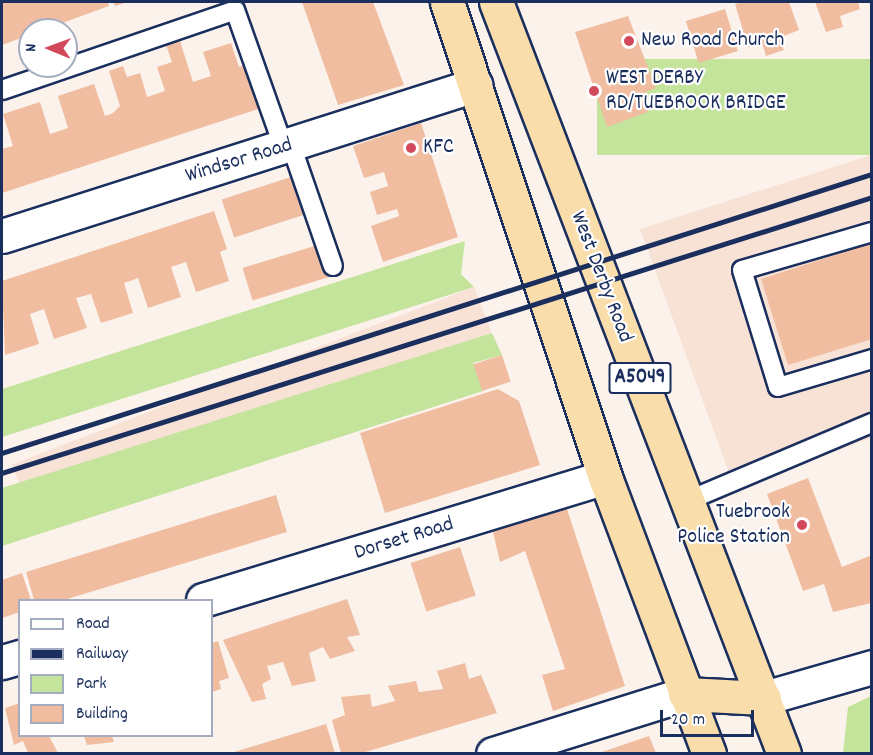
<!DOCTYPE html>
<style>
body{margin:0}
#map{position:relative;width:873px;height:755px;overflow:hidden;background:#fcf2ec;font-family:Dekko,sans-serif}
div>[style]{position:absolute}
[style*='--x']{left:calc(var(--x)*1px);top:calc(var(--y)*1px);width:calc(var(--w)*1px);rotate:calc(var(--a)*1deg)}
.built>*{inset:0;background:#f8e2d6;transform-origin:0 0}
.green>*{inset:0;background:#c4e39b;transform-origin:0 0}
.building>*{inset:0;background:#f0bda1;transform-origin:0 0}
.roads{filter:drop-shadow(2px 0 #1b2f5e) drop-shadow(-2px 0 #1b2f5e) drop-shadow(0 2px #1b2f5e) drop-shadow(0 -2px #1b2f5e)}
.service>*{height:18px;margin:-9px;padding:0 9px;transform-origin:9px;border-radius:9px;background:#fff}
.minor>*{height:33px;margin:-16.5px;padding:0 16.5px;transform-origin:16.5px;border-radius:16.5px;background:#fff}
.trunk>*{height:33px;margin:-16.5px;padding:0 16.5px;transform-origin:16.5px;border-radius:16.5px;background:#f9ddab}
.rail>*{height:4.5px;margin:-2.25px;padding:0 2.25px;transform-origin:2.25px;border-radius:2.25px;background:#1b2f5e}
.dots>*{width:16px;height:16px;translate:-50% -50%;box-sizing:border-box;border:3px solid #fff;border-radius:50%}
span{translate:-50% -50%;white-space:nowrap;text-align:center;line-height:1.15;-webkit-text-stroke:4.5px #fff;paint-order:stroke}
.shield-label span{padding:2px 4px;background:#fff;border:2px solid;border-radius:4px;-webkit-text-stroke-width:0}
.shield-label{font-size:21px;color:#1b2f5e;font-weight:700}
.poi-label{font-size:22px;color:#1b2f5e}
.left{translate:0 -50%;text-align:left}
.right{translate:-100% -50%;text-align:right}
.street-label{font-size:22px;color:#1b2f5e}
.frame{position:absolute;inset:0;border:3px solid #1b2f5e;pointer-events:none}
.legend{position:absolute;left:18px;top:599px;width:195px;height:138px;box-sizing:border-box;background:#fff;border:2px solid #a4acbf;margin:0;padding:8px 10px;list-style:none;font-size:18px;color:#1b2f5e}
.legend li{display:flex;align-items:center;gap:12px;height:30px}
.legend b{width:30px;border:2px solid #a4acbf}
.north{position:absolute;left:18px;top:18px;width:60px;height:60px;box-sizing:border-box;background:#fff;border:2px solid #a4acbf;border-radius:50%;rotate:271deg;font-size:16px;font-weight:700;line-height:24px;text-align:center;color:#1b2f5e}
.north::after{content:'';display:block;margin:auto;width:21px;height:27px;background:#d1495b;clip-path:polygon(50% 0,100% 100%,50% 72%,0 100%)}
.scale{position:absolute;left:660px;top:710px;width:94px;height:27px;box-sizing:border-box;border:3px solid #1b2f5e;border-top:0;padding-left:8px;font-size:18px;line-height:21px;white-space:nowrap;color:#1b2f5e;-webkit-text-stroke:4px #fff;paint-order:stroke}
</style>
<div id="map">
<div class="built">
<div style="clip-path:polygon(871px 155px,871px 438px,735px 489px,640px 229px)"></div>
<div style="left:474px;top:287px;width:49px;height:495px;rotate:69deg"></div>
</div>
<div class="green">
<div style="left:871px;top:59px;width:96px;height:274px;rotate:90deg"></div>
<div style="clip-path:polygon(465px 241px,461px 274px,474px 287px,2px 437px,2px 389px)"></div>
<div style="clip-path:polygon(492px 333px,502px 355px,473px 363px,483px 391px,2px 546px,2px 488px)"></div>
<div style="clip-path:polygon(871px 696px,871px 753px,843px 753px,848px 707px)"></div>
</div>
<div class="building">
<div style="clip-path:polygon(2px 2px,108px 2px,109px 6px,2px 45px)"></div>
<div style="clip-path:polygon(113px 2px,128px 2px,115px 6px)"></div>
<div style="clip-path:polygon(302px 2px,373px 2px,404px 85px,338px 105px)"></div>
<div style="clip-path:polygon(744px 2px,789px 2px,799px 30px,779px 38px,784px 50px,766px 56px,762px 43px,748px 47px,735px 4px)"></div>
<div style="clip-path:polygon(815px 2px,858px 2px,860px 9px,840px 16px,843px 27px,826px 32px)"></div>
<div style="left:725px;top:9px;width:44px;height:41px;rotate:73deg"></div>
<div style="clip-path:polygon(628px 16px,656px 88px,643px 93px,648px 112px,607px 127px,575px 32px)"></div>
<div style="clip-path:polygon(180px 41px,193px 82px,211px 76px,203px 52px,231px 43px,239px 67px,247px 64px,261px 108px,2px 193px,2px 149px,13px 146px,3px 114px,40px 102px,50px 134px,68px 128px,58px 96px,94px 84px,105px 116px,113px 113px,120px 106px,109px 71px,123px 66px,127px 77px,140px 73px,147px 97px,165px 91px,157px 67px,172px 62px,166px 45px)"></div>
<div style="clip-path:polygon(421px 123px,458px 237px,383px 262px,371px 226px,399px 216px,397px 209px,377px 215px,370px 192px,388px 186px,384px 172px,364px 178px,353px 146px)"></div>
<div style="left:294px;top:176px;width:40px;height:76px;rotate:72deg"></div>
<div style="clip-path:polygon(214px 211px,227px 249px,220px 252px,229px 281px,196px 292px,186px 262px,171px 267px,181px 297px,148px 308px,138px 278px,130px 281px,124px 283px,133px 313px,101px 323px,91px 294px,76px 298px,87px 328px,54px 339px,44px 309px,30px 314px,39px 344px,5px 355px,2px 281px)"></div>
<div style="clip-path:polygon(872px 243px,872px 339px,788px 365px,761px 279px)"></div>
<div style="left:321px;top:244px;width:34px;height:82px;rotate:73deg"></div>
<div style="left:502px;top:355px;width:28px;height:30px;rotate:72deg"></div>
<div style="clip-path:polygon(498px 389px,519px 401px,540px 465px,385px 513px,360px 433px)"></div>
<div style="clip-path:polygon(808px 478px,842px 567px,872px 555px,872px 603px,833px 612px,824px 584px,803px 591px,767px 494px)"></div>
<div style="clip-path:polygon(276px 495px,287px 532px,64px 600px,34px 600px,26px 572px)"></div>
<div style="clip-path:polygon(566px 506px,625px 686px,553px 711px,542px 675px,565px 669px,525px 551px,500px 562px,493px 532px)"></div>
<div style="left:460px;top:547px;width:51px;height:52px;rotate:72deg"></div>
<div style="clip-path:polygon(22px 573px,31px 600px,20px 600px,20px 612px,2px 618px,2px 580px)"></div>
<div style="clip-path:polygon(347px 599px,360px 635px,347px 637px,355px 651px,330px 659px,323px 647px,309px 653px,316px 681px,292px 686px,283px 662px,267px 666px,271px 679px,262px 684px,266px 699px,252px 702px,223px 640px)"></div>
<div style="clip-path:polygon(218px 641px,229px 678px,219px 681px,221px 689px,212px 692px,212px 643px)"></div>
<div style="clip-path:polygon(465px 663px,469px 679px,481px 675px,497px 713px,362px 753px,341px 753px,332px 720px,345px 715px,341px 697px,370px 694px,372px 707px,395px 701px,388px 686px,416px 681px,419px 692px,443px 689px,437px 671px)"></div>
<div style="clip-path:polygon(20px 703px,20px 736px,49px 736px,58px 753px,28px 753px,23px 741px,14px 745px,5px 708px)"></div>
<div style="clip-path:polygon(326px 724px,335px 753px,231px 753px)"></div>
<div style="clip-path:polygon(84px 736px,112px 736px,114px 742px,87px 745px)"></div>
<div style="clip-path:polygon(649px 736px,656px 753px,599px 753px)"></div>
</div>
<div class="roads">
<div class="service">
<div style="--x:2;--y:90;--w:246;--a:-18.9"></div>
<div style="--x:235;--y:10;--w:146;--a:70.5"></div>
<div style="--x:291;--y:145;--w:128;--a:70.9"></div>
<div style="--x:872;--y:232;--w:135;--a:163.7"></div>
<div style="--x:742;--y:270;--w:122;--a:72.9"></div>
<div style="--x:778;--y:387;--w:98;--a:-16.6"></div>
<div style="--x:687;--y:501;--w:201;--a:-22.9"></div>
</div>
<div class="minor">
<div style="--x:2;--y:236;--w:497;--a:-17.7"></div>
<div style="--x:203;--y:600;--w:420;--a:-17"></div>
<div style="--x:2;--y:662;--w:19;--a:-16"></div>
<div style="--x:764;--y:698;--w:112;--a:-16"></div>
<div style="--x:493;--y:754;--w:201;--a:-17.4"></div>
</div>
<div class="trunk">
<div style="--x:447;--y:2;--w:501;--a:71.6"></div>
<div style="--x:605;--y:477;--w:296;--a:69.4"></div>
<div style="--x:496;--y:2;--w:805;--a:69.04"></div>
<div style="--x:685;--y:694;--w:79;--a:2.9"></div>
</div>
</div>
<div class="rail">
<div style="--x:2;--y:453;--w:914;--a:-17.78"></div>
<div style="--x:2;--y:473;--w:913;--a:-17.6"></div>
</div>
<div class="dots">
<div style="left:629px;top:41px;background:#d1495b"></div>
<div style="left:594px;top:91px;background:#d1495b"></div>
<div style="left:411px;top:148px;background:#d1495b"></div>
<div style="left:802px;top:525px;background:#d1495b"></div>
</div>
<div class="shield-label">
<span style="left:640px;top:378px">A5049</span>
</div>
<div class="poi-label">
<span class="left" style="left:641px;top:41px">New Road Church</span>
<span class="left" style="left:606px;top:91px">WEST DERBY<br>RD/TUEBROOK BRIDGE</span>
<span class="left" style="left:423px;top:148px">KFC</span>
<span class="right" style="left:790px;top:525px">Tuebrook<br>Police Station</span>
</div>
<div class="street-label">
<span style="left:239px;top:161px;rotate:-17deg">Windsor Road</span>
<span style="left:601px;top:277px;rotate:69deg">West Derby Road</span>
<span style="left:404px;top:539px;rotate:-17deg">Dorset Road</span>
</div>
<div class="frame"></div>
<ul class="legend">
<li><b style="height:8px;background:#fff"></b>Road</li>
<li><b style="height:8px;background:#1b2f5e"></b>Railway</li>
<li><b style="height:16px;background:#c4e39b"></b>Park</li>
<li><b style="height:16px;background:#f0bda1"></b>Building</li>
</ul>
<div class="north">N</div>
<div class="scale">20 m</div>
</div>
